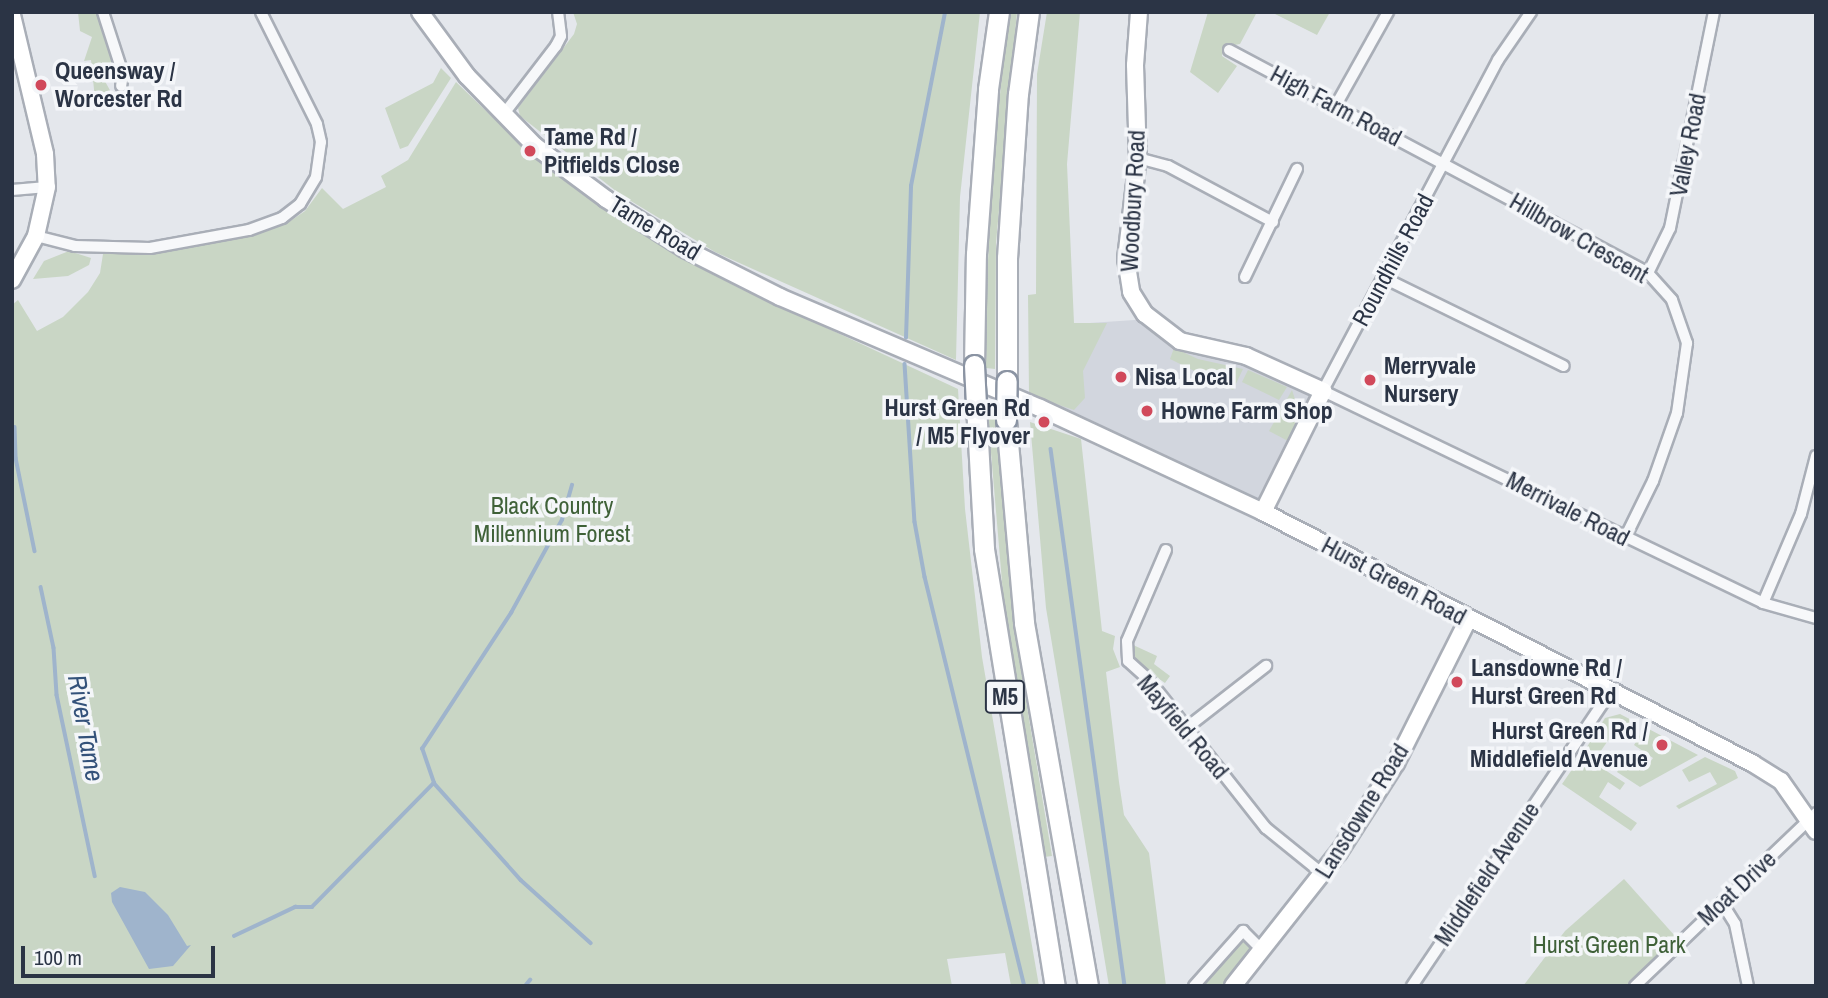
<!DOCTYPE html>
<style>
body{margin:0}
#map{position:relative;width:1828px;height:998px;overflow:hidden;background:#e4e7ec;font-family:"Archivo Narrow",sans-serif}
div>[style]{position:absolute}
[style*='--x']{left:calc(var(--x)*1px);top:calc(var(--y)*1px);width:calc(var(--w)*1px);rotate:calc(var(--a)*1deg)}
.built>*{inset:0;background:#d2d6de}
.green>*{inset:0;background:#c9d6c5}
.water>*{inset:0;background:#9fb4cc}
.stream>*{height:3.5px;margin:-1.75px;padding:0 1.75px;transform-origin:1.75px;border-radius:1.75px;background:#9fb4cc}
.roads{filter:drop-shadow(2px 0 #a9aeb7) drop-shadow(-2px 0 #a9aeb7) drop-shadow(0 2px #a9aeb7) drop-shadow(0 -2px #a9aeb7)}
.street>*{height:10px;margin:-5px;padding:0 5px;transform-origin:5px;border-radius:5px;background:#f7f8fa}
.secondary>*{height:16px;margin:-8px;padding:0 8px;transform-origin:8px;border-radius:8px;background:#fff}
.highway>*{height:19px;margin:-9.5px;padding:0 9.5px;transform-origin:9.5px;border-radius:9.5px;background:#fff}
.bridges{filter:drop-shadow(2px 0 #8b94a3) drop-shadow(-2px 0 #8b94a3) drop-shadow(0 2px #8b94a3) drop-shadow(0 -2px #8b94a3)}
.highway-bridge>*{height:19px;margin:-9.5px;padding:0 9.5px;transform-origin:9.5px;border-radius:9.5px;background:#fff}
.dots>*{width:19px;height:19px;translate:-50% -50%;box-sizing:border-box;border:4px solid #f4f6f9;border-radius:50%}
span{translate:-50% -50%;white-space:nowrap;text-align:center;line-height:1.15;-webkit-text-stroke:7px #f4f6f9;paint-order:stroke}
.shield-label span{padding:2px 5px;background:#f4f6f9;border:2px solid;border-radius:5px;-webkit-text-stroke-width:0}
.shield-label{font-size:23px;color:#2b3445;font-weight:700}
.poi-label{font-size:24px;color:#2b3445;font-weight:700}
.left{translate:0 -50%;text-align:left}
.right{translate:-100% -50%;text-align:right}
.street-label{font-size:24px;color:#2b3445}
.park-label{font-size:24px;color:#3f6138}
.water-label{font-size:26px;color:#34527a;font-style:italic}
.frame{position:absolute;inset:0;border:14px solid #2b3445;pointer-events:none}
.scale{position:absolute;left:21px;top:946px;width:194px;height:32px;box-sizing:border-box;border:4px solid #2b3445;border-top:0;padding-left:9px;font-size:21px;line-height:24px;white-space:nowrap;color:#2b3445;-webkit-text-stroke:5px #f4f6f9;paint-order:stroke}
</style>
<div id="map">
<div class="built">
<div style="clip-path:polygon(1150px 319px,1162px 329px,1323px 391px,1263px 512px,1040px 408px,1047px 371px,1074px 324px)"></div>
</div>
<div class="green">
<div style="clip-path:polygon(78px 12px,98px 12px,116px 66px,102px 76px,116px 101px,95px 99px,91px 60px,84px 61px,92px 37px,80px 31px)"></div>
<div style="clip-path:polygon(573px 12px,980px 12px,960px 197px,956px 360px,715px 252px,621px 195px,520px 116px,518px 108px,574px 34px,577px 24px)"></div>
<div style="clip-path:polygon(1009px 12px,1017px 12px,996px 243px,995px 369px,986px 368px,987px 279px,994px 149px)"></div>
<div style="clip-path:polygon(1047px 12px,1080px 12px,1067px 164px,1074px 323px,1107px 323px,1083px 371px,1085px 398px,1074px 410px,1029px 395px,1028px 295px,1036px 294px,1037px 74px)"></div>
<div style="clip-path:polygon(1208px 12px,1257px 12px,1240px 44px,1224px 47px,1222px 56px,1237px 66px,1218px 93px,1190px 72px)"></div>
<div style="clip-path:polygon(1271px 12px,1330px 12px,1317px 35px)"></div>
<div style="clip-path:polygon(441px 68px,451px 78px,408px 146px,400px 149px,385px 108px,433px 83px)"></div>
<div style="clip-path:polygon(456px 82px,536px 159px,628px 226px,726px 281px,958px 389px,965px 509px,982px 657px,1039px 986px,1011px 986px,1005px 953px,947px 959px,952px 986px,12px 986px,12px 305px,18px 300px,37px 331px,63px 317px,88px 292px,100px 273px,103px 254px,181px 249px,257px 234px,289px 222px,305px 211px,322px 188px,343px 209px,386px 187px,381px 176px,408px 160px)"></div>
<div style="clip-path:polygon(69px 251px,91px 258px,89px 265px,68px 276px,33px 279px,44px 261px)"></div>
<div style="clip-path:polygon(1174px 348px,1198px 359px,1243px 369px,1233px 390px,1170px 359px)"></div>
<div style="clip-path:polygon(1248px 370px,1287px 387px,1279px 400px,1242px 382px)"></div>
<div style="clip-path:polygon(1292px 390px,1300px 414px,1288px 441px,1269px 431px)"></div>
<div style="clip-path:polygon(988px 417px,996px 417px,1017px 647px,1052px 856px,1044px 857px,1006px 629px)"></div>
<div style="clip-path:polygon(1030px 422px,1081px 439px,1102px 631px,1115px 636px,1113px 649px,1120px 667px,1106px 672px,1119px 782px,1124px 815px,1149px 853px,1166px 986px,1109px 986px,1046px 608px)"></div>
<div style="clip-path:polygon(1131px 644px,1157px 656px,1154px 664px,1170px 676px,1165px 683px,1132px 660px)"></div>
<div style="clip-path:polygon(1620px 714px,1639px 724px,1631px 735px,1618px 726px,1596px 758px,1585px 750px,1605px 718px)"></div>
<div style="clip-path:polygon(1645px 727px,1698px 755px,1640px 787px,1617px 772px,1625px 759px,1644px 771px,1653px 758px,1634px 745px)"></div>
<div style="clip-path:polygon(1582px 755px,1625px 783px,1620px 790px,1608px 782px,1599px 797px,1637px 823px,1631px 831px,1562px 784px)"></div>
<div style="clip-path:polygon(1705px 757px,1735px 771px,1738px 778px,1679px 809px,1676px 806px,1717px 784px,1710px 772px,1689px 782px,1682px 770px)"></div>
<div style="clip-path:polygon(1624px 879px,1675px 936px,1630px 986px,1523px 986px,1565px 931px)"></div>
<div style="clip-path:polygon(1242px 941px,1253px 948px,1232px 978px,1224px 986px,1202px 986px)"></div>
</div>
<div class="water">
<div style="clip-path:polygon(120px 887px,145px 892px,168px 915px,187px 946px,191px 945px,173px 966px,149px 969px,112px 902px,111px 893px)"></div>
</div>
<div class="stream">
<div style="--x:906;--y:338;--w:152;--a:-88.1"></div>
<div style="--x:911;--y:186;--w:177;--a:-78.9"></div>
<div style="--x:905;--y:364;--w:158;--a:86.4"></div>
<div style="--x:915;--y:522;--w:56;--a:79.7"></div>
<div style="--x:925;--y:577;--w:421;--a:76.3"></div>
<div style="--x:15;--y:427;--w:31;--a:88"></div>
<div style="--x:16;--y:458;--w:95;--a:78.5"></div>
<div style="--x:1051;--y:449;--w:542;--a:82.15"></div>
<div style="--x:41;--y:587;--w:62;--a:78"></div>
<div style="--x:54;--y:648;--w:47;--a:86.3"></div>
<div style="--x:57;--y:695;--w:185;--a:78.1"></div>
<div style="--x:434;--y:783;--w:130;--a:48.1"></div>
<div style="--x:521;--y:880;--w:94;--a:42"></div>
<div style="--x:234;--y:936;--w:68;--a:-25.4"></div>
<div style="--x:295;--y:907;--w:17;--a:0"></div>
<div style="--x:312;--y:907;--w:174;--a:-45.5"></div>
<div style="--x:434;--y:783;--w:36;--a:-109"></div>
<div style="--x:422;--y:749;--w:163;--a:-56.8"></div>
<div style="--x:511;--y:613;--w:106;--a:-61.3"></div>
<div style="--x:562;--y:520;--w:36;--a:-74"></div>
<div style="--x:525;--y:986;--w:8;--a:-50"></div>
</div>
<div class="roads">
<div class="street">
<div style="--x:103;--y:12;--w:65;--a:72.1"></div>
<div style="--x:123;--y:74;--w:12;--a:99"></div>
<div style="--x:1531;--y:12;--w:58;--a:124.5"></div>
<div style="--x:1498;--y:60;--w:374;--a:117.9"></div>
<div style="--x:1323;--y:391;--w:488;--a:25.7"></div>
<div style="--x:1763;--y:603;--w:55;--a:15.8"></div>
<div style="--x:1229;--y:50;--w:475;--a:28"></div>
<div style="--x:1648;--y:273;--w:36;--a:48"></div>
<div style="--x:1672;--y:300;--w:46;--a:70.8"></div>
<div style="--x:1687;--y:343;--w:71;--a:98.1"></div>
<div style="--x:1677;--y:413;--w:72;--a:109.4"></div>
<div style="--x:1653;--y:481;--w:64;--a:116.2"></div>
<div style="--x:1336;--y:105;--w:107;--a:-60.8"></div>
<div style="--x:503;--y:115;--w:87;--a:-52.5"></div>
<div style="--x:556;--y:46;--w:11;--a:-63"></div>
<div style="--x:561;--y:36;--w:24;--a:-97"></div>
<div style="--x:1138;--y:158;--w:31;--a:15"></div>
<div style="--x:1168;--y:166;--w:119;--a:28.1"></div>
<div style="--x:12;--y:190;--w:35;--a:-5"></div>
<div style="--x:36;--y:236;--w:40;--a:14.4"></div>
<div style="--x:75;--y:246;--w:75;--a:1.5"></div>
<div style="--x:150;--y:248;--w:101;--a:-10.3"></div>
<div style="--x:249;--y:230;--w:35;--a:-20"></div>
<div style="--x:282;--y:218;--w:23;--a:-38"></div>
<div style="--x:300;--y:204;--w:31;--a:-59"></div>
<div style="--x:316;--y:177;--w:35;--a:-82"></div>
<div style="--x:321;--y:142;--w:18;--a:-103"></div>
<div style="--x:317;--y:124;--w:125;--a:-116.6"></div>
<div style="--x:1648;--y:273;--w:50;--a:-63.9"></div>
<div style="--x:1670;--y:228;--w:220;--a:-78.5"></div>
<div style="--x:1245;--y:277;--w:120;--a:-64.3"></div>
<div style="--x:1384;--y:278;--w:200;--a:26.1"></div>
<div style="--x:1166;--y:550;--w:99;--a:113.2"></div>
<div style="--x:1127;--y:641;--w:20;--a:87"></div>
<div style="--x:1128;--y:661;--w:28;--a:42"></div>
<div style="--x:1149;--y:680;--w:189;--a:51.7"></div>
<div style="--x:1266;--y:828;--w:75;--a:39"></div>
<div style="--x:1763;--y:603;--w:97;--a:-66.9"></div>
<div style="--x:1801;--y:514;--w:60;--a:-75.5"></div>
<div style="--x:1185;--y:729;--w:103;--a:-37.9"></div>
<div style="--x:1722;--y:903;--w:25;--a:58"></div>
<div style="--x:1735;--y:924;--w:63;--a:78.2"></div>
<div style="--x:1194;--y:986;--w:74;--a:-48.3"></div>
<div style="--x:1243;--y:931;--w:28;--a:45"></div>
<div style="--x:1412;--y:986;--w:354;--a:-56"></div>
<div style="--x:1635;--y:986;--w:250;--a:-43.7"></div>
</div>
<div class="secondary">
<div style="--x:420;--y:12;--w:79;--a:53.7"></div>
<div style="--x:467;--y:76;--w:98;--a:45.8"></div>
<div style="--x:535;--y:146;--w:89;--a:36.7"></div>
<div style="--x:606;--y:199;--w:93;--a:32.3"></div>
<div style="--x:685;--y:249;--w:106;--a:26.8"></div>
<div style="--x:780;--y:297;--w:283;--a:23.1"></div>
<div style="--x:1040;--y:408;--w:246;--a:25"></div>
<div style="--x:1263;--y:512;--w:550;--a:27.17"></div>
<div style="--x:1752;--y:763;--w:34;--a:32"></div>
<div style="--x:1781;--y:781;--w:61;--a:55"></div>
<div style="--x:1139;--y:12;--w:53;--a:94.3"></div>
<div style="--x:1135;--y:65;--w:93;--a:88.2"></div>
<div style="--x:1138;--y:158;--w:102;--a:96.8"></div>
<div style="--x:1126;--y:259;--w:33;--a:81"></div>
<div style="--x:1131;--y:292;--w:26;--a:58"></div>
<div style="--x:1145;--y:314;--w:44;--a:37.6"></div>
<div style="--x:1180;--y:341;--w:68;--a:12.8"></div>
<div style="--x:1246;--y:356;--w:85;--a:24.4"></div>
<div style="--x:1323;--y:391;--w:135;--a:116.4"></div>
<div style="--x:12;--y:15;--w:143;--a:76.6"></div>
<div style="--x:45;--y:154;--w:33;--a:87"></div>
<div style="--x:47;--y:187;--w:50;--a:102.7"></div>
<div style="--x:36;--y:236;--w:50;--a:118.6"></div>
<div style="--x:1233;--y:986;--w:171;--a:-51.7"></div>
<div style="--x:1339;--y:852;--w:106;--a:-57.4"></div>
<div style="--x:1396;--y:763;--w:160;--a:-63.3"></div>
</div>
<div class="highway">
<div style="--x:974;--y:365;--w:111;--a:-89"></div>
<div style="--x:976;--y:254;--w:165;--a:-85.8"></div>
<div style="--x:988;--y:89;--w:78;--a:-81.9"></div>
<div style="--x:1007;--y:381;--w:123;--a:-90"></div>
<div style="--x:1007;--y:258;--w:164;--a:-86.2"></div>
<div style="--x:1018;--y:94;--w:83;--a:-82.4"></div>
<div style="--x:976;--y:405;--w:144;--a:86.8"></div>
<div style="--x:984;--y:549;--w:443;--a:80.8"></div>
<div style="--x:1006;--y:420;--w:204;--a:84.9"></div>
<div style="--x:1024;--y:623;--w:369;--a:80"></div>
</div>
</div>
<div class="bridges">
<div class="highway-bridge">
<div style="--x:974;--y:365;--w:40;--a:87.1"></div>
<div style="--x:1006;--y:420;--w:39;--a:-89"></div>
</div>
</div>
<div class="dots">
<div style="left:41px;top:85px;background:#d1495b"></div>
<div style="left:530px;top:151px;background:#d1495b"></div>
<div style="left:1121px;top:377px;background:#d1495b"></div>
<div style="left:1370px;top:380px;background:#d1495b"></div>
<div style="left:1147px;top:411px;background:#d1495b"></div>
<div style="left:1044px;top:422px;background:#d1495b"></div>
<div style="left:1457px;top:682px;background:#d1495b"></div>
<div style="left:1662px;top:745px;background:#d1495b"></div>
</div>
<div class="shield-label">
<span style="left:1005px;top:697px">M5</span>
</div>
<div class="poi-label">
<span class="left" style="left:55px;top:85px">Queensway /<br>Worcester Rd</span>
<span class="left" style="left:544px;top:151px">Tame Rd /<br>Pitfields Close</span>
<span class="left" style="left:1384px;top:380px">Merryvale<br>Nursery</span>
<span class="left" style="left:1135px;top:377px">Nisa Local</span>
<span class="right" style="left:1030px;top:422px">Hurst Green Rd<br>/ M5 Flyover</span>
<span class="left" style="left:1161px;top:411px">Howne Farm Shop</span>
<span class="left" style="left:1471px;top:682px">Lansdowne Rd /<br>Hurst Green Rd</span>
<span class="right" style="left:1648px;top:745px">Hurst Green Rd /<br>Middlefield Avenue</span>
</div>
<div class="street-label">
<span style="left:1336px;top:106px;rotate:28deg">High Farm Road</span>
<span style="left:1688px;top:145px;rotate:-79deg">Valley Road</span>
<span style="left:1133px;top:201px;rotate:-87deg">Woodbury Road</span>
<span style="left:655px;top:228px;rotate:31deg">Tame Road</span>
<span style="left:1579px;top:238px;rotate:30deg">Hillbrow Crescent</span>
<span style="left:1393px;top:260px;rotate:-62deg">Roundhills Road</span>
<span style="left:1568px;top:509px;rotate:27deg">Merrivale Road</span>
<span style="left:1394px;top:581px;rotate:28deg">Hurst Green Road</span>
<span style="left:1183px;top:727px;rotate:50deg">Mayfield Road</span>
<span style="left:1362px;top:811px;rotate:-58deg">Lansdowne Road</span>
<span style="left:1487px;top:874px;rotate:-56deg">Middlefield Avenue</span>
<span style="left:1737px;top:888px;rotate:-43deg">Moat Drive</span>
</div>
<div class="park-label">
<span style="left:552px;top:520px">Black Country<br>Millennium Forest</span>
<span style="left:1609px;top:945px">Hurst Green Park</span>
</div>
<div class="water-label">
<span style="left:86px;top:728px;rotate:80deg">River Tame</span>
</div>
<div class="frame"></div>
<div class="scale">100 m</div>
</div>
